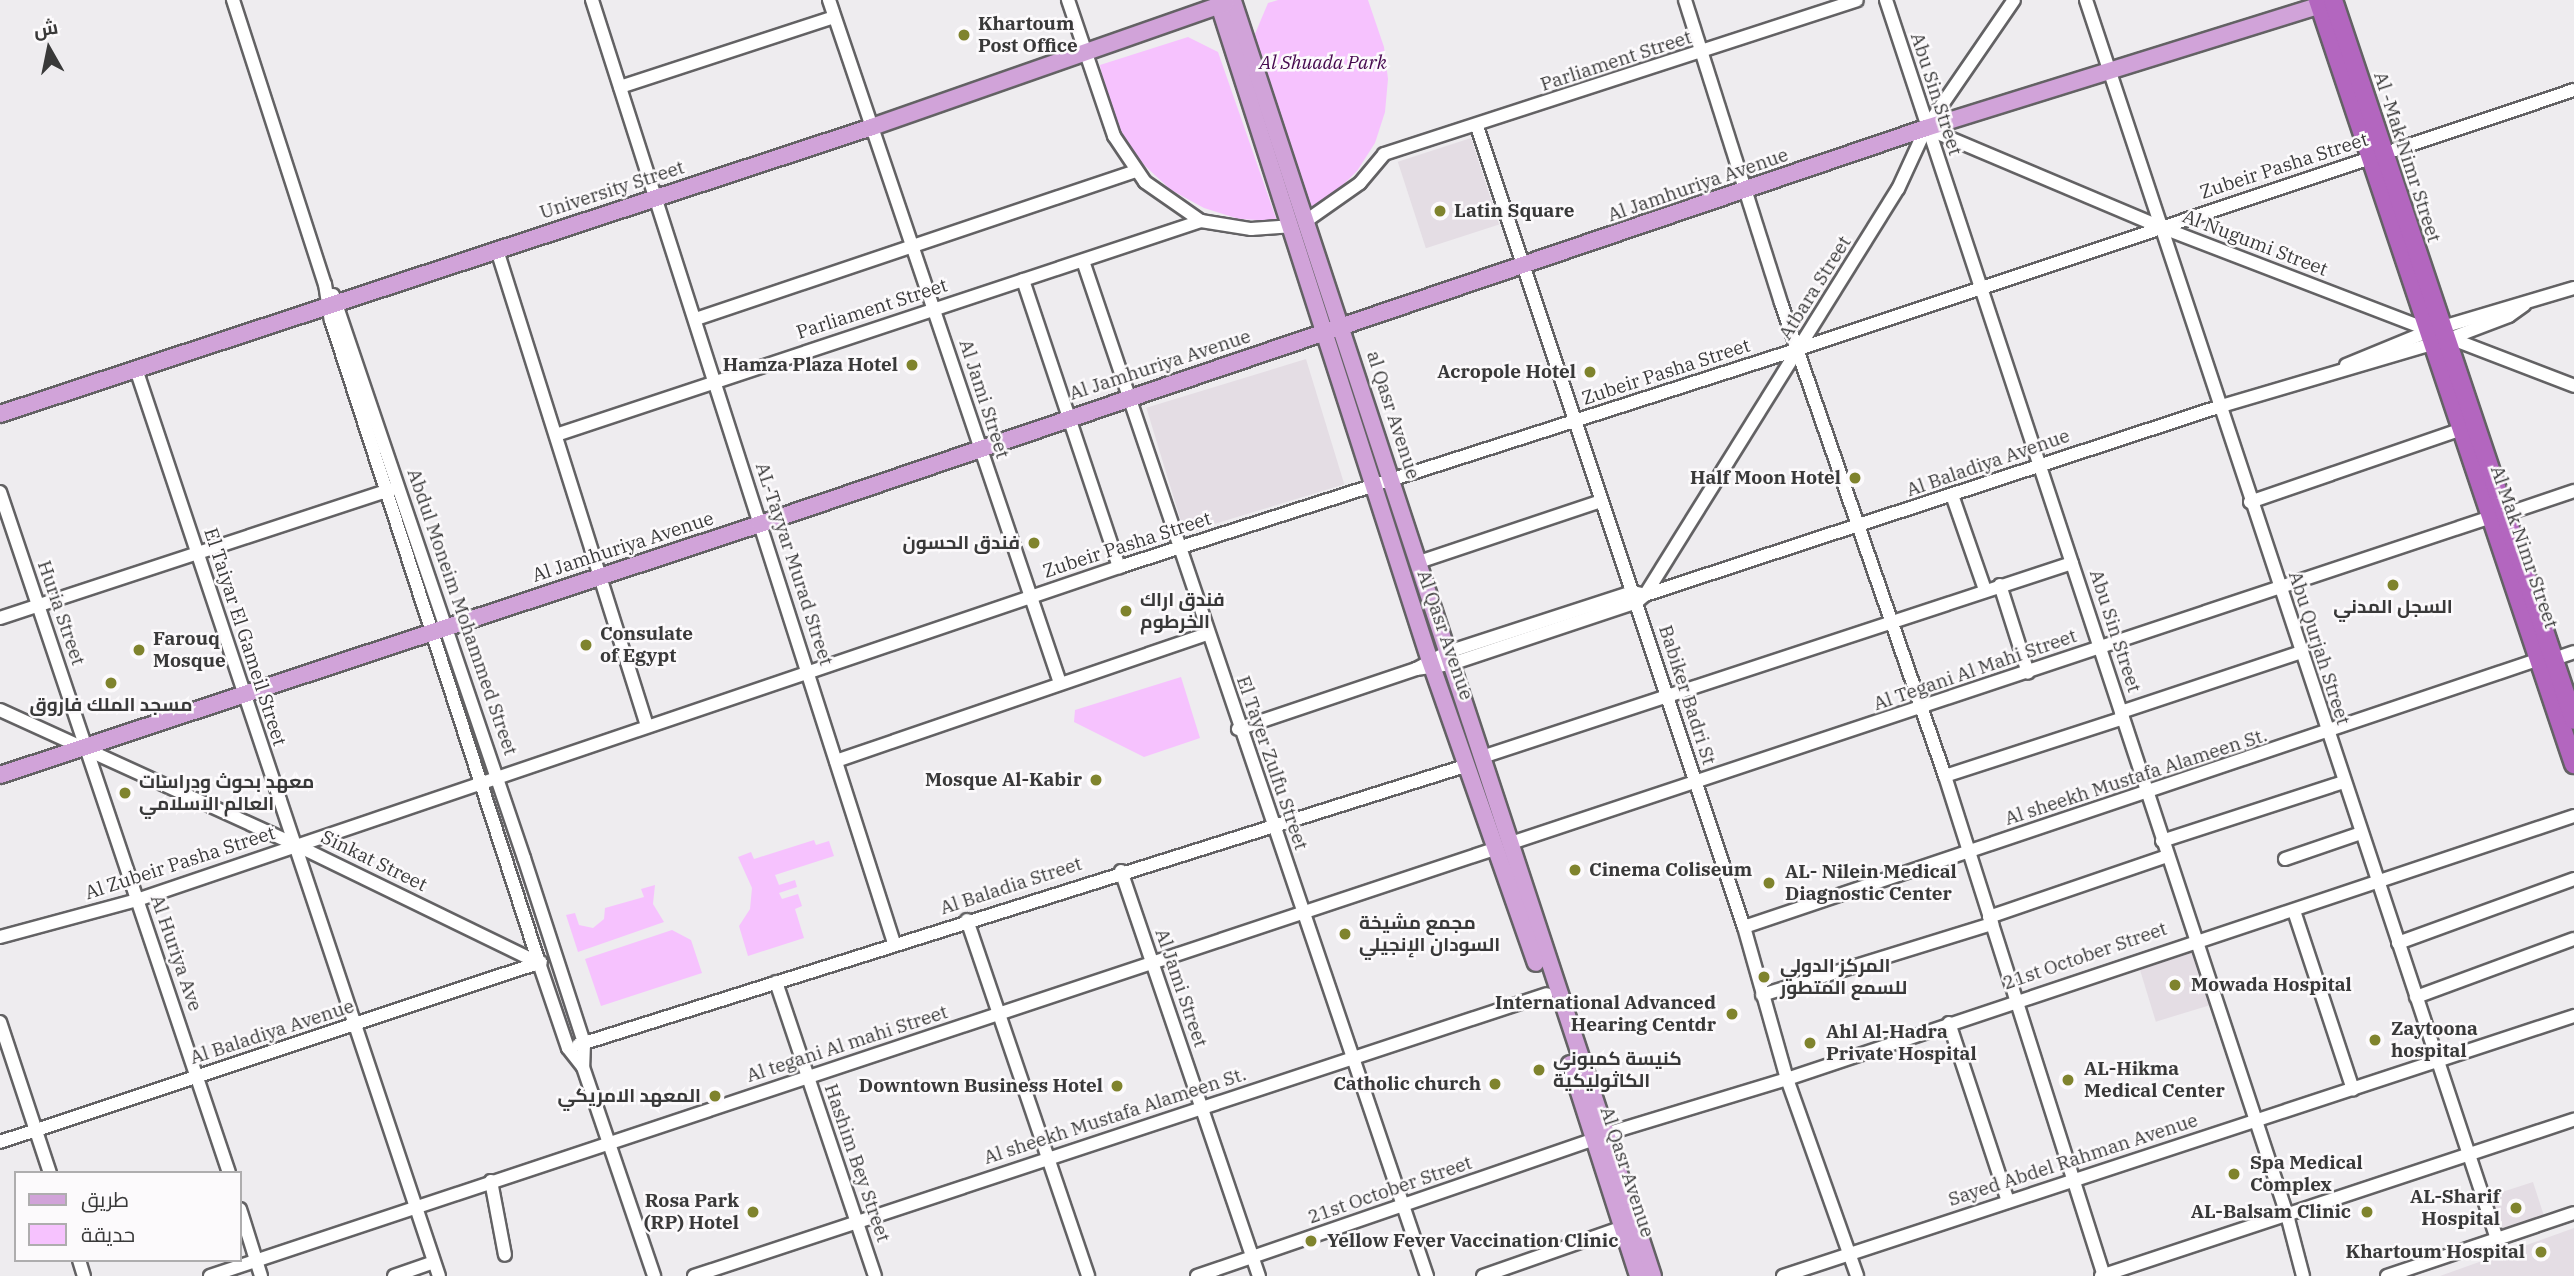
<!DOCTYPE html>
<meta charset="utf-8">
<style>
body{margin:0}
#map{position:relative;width:2574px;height:1276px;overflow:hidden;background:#eeecef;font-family:"IBM Plex Serif",Cairo,serif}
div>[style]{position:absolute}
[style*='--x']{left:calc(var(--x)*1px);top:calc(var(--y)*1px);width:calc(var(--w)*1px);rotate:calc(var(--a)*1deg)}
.built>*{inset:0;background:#e4dde4;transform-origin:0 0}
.green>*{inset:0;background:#f6c2fe}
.roads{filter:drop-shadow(2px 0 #636264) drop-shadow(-2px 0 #636264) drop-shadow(0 2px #636264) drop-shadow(0 -2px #636264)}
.minor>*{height:12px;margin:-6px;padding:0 6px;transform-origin:6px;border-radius:6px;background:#fff}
.major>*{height:16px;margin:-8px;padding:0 8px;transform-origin:8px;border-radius:8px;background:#d1a3d9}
.highway>*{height:18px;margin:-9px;padding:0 9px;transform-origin:9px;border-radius:9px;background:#b366bf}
.dots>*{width:19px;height:19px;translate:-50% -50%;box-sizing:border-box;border:4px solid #fcfafc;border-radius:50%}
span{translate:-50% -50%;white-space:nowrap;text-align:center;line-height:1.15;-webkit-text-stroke:5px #fcfafc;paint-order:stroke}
.poi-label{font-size:19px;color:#393939;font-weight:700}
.left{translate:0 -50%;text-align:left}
.right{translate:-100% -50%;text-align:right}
.street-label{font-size:19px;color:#393939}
.park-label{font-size:19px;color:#45084e;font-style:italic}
.legend{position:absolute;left:14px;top:1171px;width:228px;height:91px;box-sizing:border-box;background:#fcfafc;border:2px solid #aeadae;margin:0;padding:9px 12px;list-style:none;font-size:21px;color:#393939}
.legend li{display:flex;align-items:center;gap:14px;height:35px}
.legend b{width:35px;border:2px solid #aeadae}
.north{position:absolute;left:14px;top:14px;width:70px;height:70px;-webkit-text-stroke:5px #fcfafc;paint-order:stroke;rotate:351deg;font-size:19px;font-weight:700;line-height:28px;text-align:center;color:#393939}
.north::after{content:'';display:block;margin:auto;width:24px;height:32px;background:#393939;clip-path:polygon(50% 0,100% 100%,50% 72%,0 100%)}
</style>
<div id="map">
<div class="built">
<div style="left:1471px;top:138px;width:91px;height:77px;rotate:72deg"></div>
<div style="left:1306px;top:359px;width:131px;height:167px;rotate:73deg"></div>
<div style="left:2195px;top:948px;width:59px;height:59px;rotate:73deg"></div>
<div style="left:2533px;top:1182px;width:38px;height:48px;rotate:72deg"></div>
<div style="clip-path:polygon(2574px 1228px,2574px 1276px,2440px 1276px)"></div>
</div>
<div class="green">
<div style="clip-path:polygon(1278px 0,1368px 0,1384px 47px,1388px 79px,1385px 112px,1375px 143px,1357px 171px,1334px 194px,1306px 212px,1252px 41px,1268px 3px)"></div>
<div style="clip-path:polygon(1188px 37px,1218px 52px,1277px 221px,1239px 219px,1204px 208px,1171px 190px,1144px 165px,1122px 135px,1107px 101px,1100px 65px)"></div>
<div style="clip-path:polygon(1181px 677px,1200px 738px,1144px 757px,1074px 722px,1075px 710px)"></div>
<div style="clip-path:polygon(814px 840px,816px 845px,829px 841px,834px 856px,775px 875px,779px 885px,795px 880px,797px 887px,779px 893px,782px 899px,798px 894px,802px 906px,795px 909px,804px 938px,748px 956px,739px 926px,750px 909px,752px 888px,738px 857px,751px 852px,754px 859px)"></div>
<div style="clip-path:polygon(655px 885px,653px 904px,664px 922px,578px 952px,566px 915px,575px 913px,579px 925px,593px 928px,604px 919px,605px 908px,644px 897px,641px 889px)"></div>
<div style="clip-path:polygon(672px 930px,691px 940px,702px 973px,601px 1006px,585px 959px)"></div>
</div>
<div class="roads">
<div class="minor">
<div style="--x:233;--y:0;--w:299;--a:72.1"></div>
<div style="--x:325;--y:284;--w:36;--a:81"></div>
<div style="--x:331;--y:320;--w:676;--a:72.07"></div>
<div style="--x:539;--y:963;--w:90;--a:71.2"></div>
<div style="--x:568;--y:1048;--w:24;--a:52"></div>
<div style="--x:592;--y:0;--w:990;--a:72.24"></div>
<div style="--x:829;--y:0;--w:721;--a:71.31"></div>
<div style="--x:1068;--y:0;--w:144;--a:71.3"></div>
<div style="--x:1114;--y:136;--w:55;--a:56"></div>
<div style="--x:1145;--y:182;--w:68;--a:34.9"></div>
<div style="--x:1201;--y:221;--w:51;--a:9.1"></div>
<div style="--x:1251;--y:229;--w:39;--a:-4"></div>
<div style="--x:1685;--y:0;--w:318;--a:72.4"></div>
<div style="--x:1781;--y:303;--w:501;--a:70.88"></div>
<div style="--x:1945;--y:776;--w:525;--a:72.36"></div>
<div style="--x:1886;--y:0;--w:1279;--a:71.73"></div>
<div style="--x:2287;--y:1215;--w:63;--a:75.3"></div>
<div style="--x:2086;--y:0;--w:1305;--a:71.65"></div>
<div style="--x:620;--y:87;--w:225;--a:-18.1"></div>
<div style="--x:1477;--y:126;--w:844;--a:71.57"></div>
<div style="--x:1744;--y:927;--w:158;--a:74.2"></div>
<div style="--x:1787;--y:1079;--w:209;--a:70.4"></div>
<div style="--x:1926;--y:128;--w:252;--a:22.9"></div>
<div style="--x:2158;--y:226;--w:446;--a:21"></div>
<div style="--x:1306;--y:221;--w:66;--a:-35.1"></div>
<div style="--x:1360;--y:183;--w:38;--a:-50"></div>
<div style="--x:1384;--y:154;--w:497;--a:-18"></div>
<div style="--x:497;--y:250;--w:498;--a:72.5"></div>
<div style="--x:1083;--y:261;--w:1072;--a:71.28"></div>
<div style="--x:1023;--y:280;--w:303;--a:71.5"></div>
<div style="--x:333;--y:295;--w:595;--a:71.26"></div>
<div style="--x:524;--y:858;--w:194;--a:72"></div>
<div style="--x:584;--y:1043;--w:24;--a:92"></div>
<div style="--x:583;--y:1067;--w:221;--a:71.2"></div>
<div style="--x:696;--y:319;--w:463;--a:-18.6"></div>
<div style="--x:2346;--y:365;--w:90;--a:-22.3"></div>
<div style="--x:2429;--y:331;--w:151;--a:-16.5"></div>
<div style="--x:136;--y:369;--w:956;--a:71.53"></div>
<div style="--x:556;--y:435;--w:680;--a:-18.35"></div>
<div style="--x:0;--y:492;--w:718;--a:71.41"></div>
<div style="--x:1952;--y:495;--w:101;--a:70.8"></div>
<div style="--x:2250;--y:502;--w:224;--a:-19"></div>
<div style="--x:2506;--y:514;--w:72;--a:-18.7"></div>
<div style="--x:1419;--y:562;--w:192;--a:-18.5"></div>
<div style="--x:2000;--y:585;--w:92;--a:72.3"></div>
<div style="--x:1645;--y:595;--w:478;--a:-58.1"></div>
<div style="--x:1898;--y:189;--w:67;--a:-65.3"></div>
<div style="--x:1926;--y:128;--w:155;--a:-55.5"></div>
<div style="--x:0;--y:618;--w:413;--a:-18.2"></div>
<div style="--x:2554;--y:659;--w:21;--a:-19"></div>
<div style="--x:1416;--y:669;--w:35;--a:-8"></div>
<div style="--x:1451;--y:664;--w:196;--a:-18.4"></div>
<div style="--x:1637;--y:602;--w:11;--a:-41"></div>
<div style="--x:1645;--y:595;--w:603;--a:-18.16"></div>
<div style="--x:2218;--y:407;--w:238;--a:-16.4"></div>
<div style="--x:2446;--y:340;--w:67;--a:-20.9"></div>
<div style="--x:2509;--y:316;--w:19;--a:-36"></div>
<div style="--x:0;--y:710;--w:325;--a:24.5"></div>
<div style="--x:296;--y:845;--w:270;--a:25.9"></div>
<div style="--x:2121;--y:712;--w:190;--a:-18.4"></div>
<div style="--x:1238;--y:729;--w:188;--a:-18.6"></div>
<div style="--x:1416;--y:669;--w:36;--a:-28"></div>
<div style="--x:1448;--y:652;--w:194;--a:-18"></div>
<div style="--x:1633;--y:592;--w:8;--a:14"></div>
<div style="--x:1482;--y:757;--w:621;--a:-18.2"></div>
<div style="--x:836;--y:761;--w:391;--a:-18.9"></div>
<div style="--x:1945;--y:776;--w:187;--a:-18"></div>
<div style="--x:2162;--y:841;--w:191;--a:-18"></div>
<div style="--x:1511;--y:843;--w:1033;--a:-18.4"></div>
<div style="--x:2285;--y:859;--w:80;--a:-18.9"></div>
<div style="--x:1121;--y:871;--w:428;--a:71.2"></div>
<div style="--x:2294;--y:911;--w:188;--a:71.7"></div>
<div style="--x:1989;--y:917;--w:188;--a:-18.9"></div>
<div style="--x:967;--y:920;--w:376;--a:71.2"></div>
<div style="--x:1744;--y:927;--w:840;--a:-18.61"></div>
<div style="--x:0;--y:937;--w:142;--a:-15.1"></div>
<div style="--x:137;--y:900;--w:1037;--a:-18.73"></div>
<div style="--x:1119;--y:567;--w:714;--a:-17.78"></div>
<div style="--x:1799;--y:349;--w:817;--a:-18.48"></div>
<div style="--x:2398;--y:943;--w:187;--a:-20"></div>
<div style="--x:776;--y:982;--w:310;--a:71.4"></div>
<div style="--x:1762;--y:995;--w:241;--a:-17.2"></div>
<div style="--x:2416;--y:997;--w:168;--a:-20.2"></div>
<div style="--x:0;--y:1022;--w:159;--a:71.7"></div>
<div style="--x:1949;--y:1023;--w:188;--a:71.7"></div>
<div style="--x:578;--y:1045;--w:933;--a:-17.46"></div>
<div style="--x:1609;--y:1133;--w:186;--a:-16.9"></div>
<div style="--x:1787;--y:1079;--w:830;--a:-18.48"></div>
<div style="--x:0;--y:1142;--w:570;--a:-18.4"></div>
<div style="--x:491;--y:1181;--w:75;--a:79.3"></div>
<div style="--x:240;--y:1209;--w:70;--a:72.6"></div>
<div style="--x:79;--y:1260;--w:17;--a:73"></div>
<div style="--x:210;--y:1276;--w:1356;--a:-18.39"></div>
<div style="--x:394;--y:1276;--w:42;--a:-19.3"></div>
<div style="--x:694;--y:1276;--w:898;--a:-18.29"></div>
<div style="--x:1197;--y:1276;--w:421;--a:-19"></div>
<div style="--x:1483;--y:1276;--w:148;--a:-19.3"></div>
<div style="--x:1783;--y:1276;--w:833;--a:-18.2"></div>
<div style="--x:2101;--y:1276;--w:498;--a:-18.3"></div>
<div style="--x:2387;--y:1276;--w:197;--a:-18.6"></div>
</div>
<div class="major">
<div style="--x:1233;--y:1;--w:1342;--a:71.77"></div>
<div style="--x:1219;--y:5;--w:686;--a:72.17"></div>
<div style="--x:1429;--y:658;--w:323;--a:70.7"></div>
<div style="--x:0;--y:414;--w:918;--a:-18.22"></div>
<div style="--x:872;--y:127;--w:375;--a:-19.3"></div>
<div style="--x:0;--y:775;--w:800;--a:-18.28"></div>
<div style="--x:760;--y:524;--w:1231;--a:-18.76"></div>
<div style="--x:1926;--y:128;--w:423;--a:-17.3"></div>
<div style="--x:1570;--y:1064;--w:223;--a:72.2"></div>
</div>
<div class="highway">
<div style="--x:2318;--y:0;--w:806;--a:71.48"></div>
<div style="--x:2333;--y:0;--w:759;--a:71.49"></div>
</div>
</div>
<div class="dots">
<div style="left:964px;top:35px;background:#7f832d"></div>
<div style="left:1440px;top:211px;background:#7f832d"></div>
<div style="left:912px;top:365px;background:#7f832d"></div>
<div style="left:1590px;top:372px;background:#7f832d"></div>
<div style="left:1855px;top:478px;background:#7f832d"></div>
<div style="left:1034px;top:543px;background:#7f832d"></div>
<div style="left:2393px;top:585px;background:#7f832d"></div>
<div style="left:1126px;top:611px;background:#7f832d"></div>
<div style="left:586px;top:645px;background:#7f832d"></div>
<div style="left:139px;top:650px;background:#7f832d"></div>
<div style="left:111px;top:683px;background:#7f832d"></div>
<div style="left:1096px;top:780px;background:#7f832d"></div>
<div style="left:125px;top:793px;background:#7f832d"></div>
<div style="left:1575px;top:870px;background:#7f832d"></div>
<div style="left:1769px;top:883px;background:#7f832d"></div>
<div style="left:1345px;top:934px;background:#7f832d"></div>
<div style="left:1764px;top:977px;background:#7f832d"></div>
<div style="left:2175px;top:985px;background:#7f832d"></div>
<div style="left:1732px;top:1014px;background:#7f832d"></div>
<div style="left:2375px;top:1040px;background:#7f832d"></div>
<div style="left:1810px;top:1043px;background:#7f832d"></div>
<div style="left:1539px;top:1070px;background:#7f832d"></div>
<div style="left:2068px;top:1080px;background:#7f832d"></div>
<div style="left:1495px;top:1084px;background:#7f832d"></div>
<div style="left:1117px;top:1086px;background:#7f832d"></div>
<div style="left:715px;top:1096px;background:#7f832d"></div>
<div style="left:2234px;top:1174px;background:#7f832d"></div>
<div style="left:2516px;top:1208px;background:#7f832d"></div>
<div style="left:753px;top:1212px;background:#7f832d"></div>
<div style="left:2367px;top:1212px;background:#7f832d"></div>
<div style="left:1311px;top:1241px;background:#7f832d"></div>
<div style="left:2541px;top:1252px;background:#7f832d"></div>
</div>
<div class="poi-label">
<span class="left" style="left:978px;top:35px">Khartoum<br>Post Office</span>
<span class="left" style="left:1454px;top:211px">Latin Square</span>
<span class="right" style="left:898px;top:365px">Hamza Plaza Hotel</span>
<span class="right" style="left:1576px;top:372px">Acropole Hotel</span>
<span class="right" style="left:1841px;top:478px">Half Moon Hotel</span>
<span class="right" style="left:1020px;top:543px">فندق الحسون</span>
<span class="left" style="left:1140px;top:611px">فندق اراك<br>الخرطوم</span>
<span style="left:2393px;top:607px">السجل المدني</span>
<span class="left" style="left:600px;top:645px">Consulate<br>of Egypt</span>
<span class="left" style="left:153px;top:650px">Farouq<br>Mosque</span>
<span style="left:111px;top:705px">مسجد الملك فاروق</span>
<span class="right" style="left:1082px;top:780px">Mosque Al-Kabir</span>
<span class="left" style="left:139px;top:793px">معهد بحوث ودراسات<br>العالم الاسلامي</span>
<span class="left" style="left:1589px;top:870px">Cinema Coliseum</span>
<span class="left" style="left:1785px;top:883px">AL- Nilein Medical<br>Diagnostic Center</span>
<span class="left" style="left:1359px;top:934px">مجمع مشيخة<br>السودان الإنجيلي</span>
<span class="left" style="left:1780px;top:977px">المركز الدولي<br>للسمع المتطور</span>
<span class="left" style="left:2191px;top:985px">Mowada Hospital</span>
<span class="right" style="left:1716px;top:1014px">International Advanced<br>Hearing Centdr</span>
<span class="left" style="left:2391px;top:1040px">Zaytoona<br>hospital</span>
<span class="left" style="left:1826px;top:1043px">Ahl Al-Hadra<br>Private Hospital</span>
<span class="left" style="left:1553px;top:1070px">كنيسة كمبوني<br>الكاثوليكية</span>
<span class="left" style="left:2084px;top:1080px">AL-Hikma<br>Medical Center</span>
<span class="right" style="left:1481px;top:1084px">Catholic church</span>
<span class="right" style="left:1103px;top:1086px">Downtown Business Hotel</span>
<span class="right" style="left:701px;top:1096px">المعهد الامريكي</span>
<span class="left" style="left:2250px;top:1174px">Spa Medical<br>Complex</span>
<span class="right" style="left:2500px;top:1208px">AL-Sharif<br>Hospital</span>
<span class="right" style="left:739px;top:1212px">Rosa Park<br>(RP) Hotel</span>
<span class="right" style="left:2351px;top:1212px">AL-Balsam Clinic</span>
<span class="left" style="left:1327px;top:1241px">Yellow Fever Vaccination Clinic</span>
<span class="right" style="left:2525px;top:1252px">Khartoum Hospital</span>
</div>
<div class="street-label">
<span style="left:1616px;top:61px;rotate:-18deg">Parliament Street</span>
<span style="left:1936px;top:94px;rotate:72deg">Abu Sin Street</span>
<span style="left:2407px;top:157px;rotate:72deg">Al -Mak Nimr Street</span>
<span style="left:2284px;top:166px;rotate:-18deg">Zubeir Pasha Street</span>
<span style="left:1698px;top:185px;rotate:-19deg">Al Jamhuriya Avenue</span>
<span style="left:612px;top:190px;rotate:-18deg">University Street</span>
<span style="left:2255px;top:243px;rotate:21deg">Al Nugumi Street</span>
<span style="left:1815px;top:288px;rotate:-58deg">Atbara Street</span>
<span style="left:872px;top:309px;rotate:-18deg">Parliament Street</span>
<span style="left:1160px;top:365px;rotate:-18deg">Al Jamhuriya Avenue</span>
<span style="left:1666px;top:372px;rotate:-18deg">Zubeir Pasha Street</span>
<span style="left:984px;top:399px;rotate:72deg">Al Jami Street</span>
<span style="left:1393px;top:415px;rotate:72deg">al Qasr Avenue</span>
<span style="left:1988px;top:463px;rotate:-19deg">Al Baladiya Avenue</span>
<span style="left:1127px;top:545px;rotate:-18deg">Zubeir Pasha Street</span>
<span style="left:623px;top:547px;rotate:-18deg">Al Jamhuriya Avenue</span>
<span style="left:2524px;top:547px;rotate:71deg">Al Mak Nimr Street</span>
<span style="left:794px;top:564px;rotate:72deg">AL-Tayyar Murad Street</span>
<span style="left:462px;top:612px;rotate:71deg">Abdul Moneim Mohammed Street</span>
<span style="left:61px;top:613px;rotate:71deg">Huria Street</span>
<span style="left:2115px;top:631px;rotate:72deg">Abu Sin Street</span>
<span style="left:1445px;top:635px;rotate:71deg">Al Qasr Avenue</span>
<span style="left:245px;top:637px;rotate:72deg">El Taiyar El Gameil Street</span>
<span style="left:2319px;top:648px;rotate:72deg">Abu Qurjah Street</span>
<span style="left:1975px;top:670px;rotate:-19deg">Al Tegani Al Mahi Street</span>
<span style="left:1687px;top:695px;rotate:72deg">Babiker Badri St</span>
<span style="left:1272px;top:763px;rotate:71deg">El Tayer Zulfu Street</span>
<span style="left:2136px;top:777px;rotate:-18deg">Al sheekh Mustafa Alameen St.</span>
<span style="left:374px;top:861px;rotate:26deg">Sinkat Street</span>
<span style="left:180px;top:863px;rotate:-18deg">Al Zubeir Pasha Street</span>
<span style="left:1011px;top:886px;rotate:-18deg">Al Baladia Street</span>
<span style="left:176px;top:953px;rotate:71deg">Al Huriya Ave</span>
<span style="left:2085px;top:956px;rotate:-19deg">21st October Street</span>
<span style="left:1181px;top:988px;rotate:71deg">Al Jami Street</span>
<span style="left:272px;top:1032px;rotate:-18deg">Al Baladiya Avenue</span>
<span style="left:847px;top:1044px;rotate:-18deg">Al tegani Al mahi Street</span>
<span style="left:1115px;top:1116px;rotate:-18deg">Al sheekh Mustafa Alameen St.</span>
<span style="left:2073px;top:1160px;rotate:-18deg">Sayed Abdel Rahman Avenue</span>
<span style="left:857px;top:1163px;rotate:71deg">Hashim Bey Street</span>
<span style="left:1627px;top:1172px;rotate:72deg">Al Qasr Avenue</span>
<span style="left:1390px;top:1190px;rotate:-19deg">21st October Street</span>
</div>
<div class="park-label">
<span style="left:1323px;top:63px">Al Shuada Park</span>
</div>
<ul class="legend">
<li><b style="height:9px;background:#d1a3d9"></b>طريق</li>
<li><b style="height:19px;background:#f6c2fe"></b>حديقة</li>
</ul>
<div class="north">ش</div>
</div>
